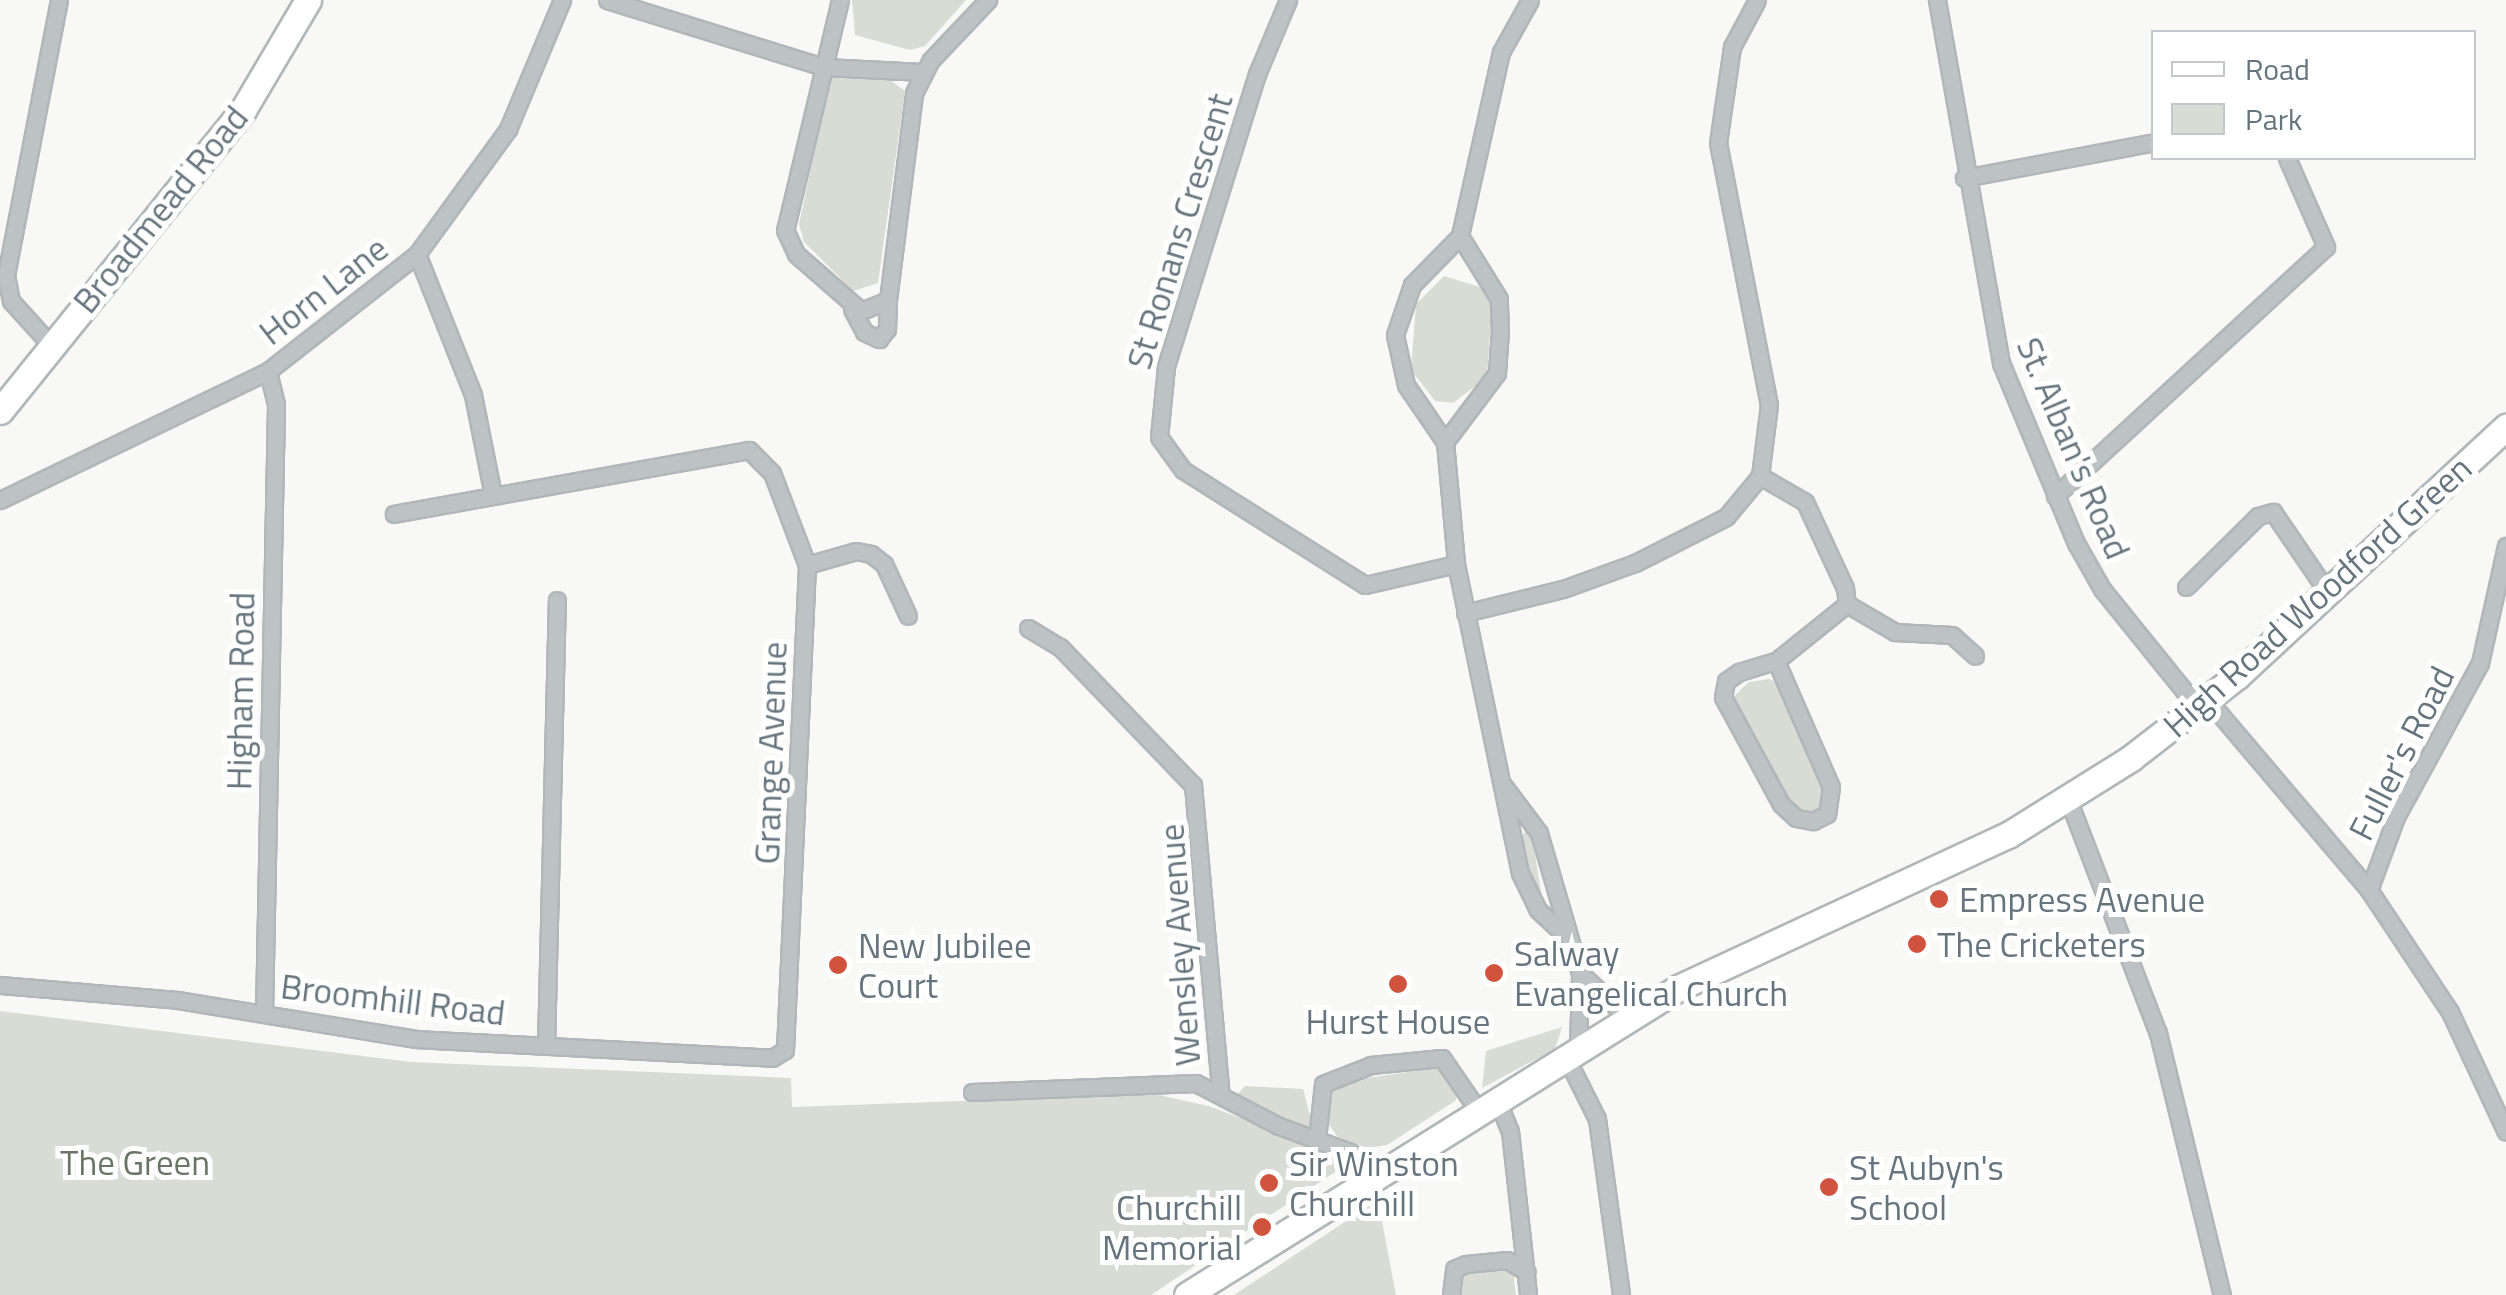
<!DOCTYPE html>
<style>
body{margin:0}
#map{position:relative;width:2506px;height:1295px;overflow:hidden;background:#f8f8f6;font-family:"Titillium Web",sans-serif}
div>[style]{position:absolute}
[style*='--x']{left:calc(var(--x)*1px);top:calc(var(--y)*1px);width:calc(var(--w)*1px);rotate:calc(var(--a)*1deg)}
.green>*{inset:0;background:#d8dcd5}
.roads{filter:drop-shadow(2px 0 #b1b7b9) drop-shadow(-2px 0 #b1b7b9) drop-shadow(0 2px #b1b7b9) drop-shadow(0 -2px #b1b7b9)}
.minor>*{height:15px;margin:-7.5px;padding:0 7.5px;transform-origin:7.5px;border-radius:7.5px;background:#bdc2c5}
.primary>*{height:25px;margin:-12.5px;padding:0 12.5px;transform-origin:12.5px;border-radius:12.5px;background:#fff}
.dots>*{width:28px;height:28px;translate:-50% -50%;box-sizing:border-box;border:5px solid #fff;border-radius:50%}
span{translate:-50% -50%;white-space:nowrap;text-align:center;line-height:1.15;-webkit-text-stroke:10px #fff;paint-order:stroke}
.street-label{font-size:35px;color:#66757d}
.poi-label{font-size:35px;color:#66757d}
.left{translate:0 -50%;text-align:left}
.right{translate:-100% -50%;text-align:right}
.park-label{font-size:35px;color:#697665}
.legend{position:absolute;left:2151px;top:30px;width:325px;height:130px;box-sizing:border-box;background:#fff;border:2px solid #c2c8cb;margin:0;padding:12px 18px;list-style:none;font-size:30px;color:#66757d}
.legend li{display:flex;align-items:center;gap:20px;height:50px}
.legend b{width:50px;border:2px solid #c2c8cb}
</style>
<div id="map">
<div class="green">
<div style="clip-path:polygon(852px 0,966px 0,925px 46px,910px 50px,855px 35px)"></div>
<div style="clip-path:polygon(845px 74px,887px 78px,905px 91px,878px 283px,853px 291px,804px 242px,799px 224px,828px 87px,833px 77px)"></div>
<div style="clip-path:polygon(1444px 276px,1480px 287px,1492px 305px,1487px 377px,1453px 403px,1435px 401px,1411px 370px,1416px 304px)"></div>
<div style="clip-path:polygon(1769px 679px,1780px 684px,1809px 750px,1825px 797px,1816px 816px,1793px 811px,1732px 698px,1749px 682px)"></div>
<div style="clip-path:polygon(1526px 831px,1532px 836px,1542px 898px,1532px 891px,1519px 839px)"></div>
<div style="clip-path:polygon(0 1011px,411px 1062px,791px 1078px,792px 1107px,1154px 1094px,1209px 1106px,1330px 1153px,1341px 1168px,1151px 1295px,0 1295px)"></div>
<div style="clip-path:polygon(1562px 1027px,1555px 1049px,1482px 1088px,1486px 1051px)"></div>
<div style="clip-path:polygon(1437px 1068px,1460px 1092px,1455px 1101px,1387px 1145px,1367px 1148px,1338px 1137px,1326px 1121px,1327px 1094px,1338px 1082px)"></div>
<div style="clip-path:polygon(1245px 1086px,1303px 1089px,1312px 1123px,1304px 1129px,1251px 1108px,1237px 1095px)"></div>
<div style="clip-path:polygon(1378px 1200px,1396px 1295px,1234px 1295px,1240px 1291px)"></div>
<div style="clip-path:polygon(1501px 1262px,1513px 1271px,1516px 1295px,1457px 1295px,1464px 1266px)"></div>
</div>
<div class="roads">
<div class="minor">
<div style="--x:607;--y:0;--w:227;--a:17.2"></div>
<div style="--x:824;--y:67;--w:99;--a:2.9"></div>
<div style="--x:840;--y:0;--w:236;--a:103.4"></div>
<div style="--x:785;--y:230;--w:26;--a:65"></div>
<div style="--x:796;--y:254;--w:86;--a:41.2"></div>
<div style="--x:861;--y:311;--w:29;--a:-22"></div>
<div style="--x:888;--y:300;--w:209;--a:-82.8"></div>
<div style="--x:914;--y:93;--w:37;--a:-63"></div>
<div style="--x:931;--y:60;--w:83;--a:-46.5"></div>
<div style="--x:1288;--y:0;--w:80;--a:112.7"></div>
<div style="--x:1257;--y:74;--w:307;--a:107.3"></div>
<div style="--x:1166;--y:367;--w:70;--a:95.7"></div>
<div style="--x:1159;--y:437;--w:41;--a:54"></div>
<div style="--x:1183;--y:470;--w:215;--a:32.3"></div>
<div style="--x:1365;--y:585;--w:93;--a:-13"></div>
<div style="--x:1530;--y:0;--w:60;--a:119.1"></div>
<div style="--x:1501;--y:52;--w:189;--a:102.6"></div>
<div style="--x:1460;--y:236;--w:69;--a:134.4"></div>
<div style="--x:1412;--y:285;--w:53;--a:108.8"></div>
<div style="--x:1395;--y:335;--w:51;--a:77.6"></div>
<div style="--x:1406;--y:385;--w:69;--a:55.6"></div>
<div style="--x:1445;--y:442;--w:122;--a:84.8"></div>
<div style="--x:1456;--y:564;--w:316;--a:78.3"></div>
<div style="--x:1520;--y:873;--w:41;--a:64.1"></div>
<div style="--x:1538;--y:910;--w:35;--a:43"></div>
<div style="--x:1937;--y:0;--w:369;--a:80"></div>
<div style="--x:2001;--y:363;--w:195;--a:67.4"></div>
<div style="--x:2076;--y:543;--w:53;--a:60.5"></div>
<div style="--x:2102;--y:589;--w:132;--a:51.1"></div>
<div style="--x:2185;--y:692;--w:40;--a:32"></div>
<div style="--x:2219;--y:713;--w:232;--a:49.7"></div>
<div style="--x:2369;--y:890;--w:146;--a:56.4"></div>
<div style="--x:2450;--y:1012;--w:132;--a:65"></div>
<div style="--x:1964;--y:178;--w:193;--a:-10.7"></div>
<div style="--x:417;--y:254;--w:152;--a:68.3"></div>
<div style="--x:473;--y:395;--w:102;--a:78.7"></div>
<div style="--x:852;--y:309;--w:26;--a:62"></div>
<div style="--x:864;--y:332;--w:17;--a:25"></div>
<div style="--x:879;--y:339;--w:13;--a:-51"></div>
<div style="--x:887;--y:329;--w:29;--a:-88"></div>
<div style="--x:50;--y:344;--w:58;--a:-132.2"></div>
<div style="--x:11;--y:301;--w:26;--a:-101"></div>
<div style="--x:6;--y:275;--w:280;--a:-79.1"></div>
<div style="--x:1445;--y:442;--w:86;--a:-53"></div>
<div style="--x:1497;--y:373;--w:39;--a:-86"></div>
<div style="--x:1500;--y:334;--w:35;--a:-92"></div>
<div style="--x:1499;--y:299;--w:74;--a:-121.8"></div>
<div style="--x:1760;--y:476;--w:52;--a:30"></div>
<div style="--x:1805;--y:502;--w:95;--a:65.1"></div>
<div style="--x:1845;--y:588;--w:16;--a:83"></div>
<div style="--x:1847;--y:604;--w:91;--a:141.2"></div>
<div style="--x:1776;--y:661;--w:137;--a:66.4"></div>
<div style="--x:1831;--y:787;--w:27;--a:98"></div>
<div style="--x:1827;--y:814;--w:16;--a:153"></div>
<div style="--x:1813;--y:821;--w:17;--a:-170"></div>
<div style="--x:1796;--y:818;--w:21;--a:-137"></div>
<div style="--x:1781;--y:804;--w:122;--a:-118.5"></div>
<div style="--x:1723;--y:697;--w:16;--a:-79"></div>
<div style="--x:1726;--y:681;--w:16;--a:-35"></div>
<div style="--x:1739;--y:672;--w:39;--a:-17"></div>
<div style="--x:2055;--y:496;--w:368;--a:-42.6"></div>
<div style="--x:2326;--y:247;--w:97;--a:-113.7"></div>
<div style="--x:0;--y:500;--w:297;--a:-25.7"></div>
<div style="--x:268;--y:371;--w:189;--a:-38.1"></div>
<div style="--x:417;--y:254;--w:155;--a:-53.9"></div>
<div style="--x:508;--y:129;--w:140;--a:-67.3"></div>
<div style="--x:807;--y:565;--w:51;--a:-15.9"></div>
<div style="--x:856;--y:551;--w:15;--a:11"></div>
<div style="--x:871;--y:554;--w:16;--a:38"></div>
<div style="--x:884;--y:564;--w:57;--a:65.2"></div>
<div style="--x:2186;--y:587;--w:101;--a:-44.6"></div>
<div style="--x:2258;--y:516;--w:16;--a:-15"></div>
<div style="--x:2273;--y:512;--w:99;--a:55.7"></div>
<div style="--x:1847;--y:604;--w:56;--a:30.3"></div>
<div style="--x:1895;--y:632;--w:57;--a:3"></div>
<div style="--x:1952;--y:635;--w:31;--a:42"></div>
<div style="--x:1465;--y:613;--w:101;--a:-13.8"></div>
<div style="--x:1563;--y:589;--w:77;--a:-19.9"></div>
<div style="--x:1635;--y:563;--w:102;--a:-26.8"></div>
<div style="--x:1726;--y:517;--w:53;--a:-50.3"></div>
<div style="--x:1760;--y:476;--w:72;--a:-82.8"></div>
<div style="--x:1769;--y:405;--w:267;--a:-101"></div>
<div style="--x:1718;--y:143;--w:97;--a:-81.7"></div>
<div style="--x:1732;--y:47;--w:53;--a:-62"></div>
<div style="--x:1028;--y:628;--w:37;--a:31"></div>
<div style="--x:1060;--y:647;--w:192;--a:46.1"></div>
<div style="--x:1193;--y:785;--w:306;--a:84.9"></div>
<div style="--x:1503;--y:785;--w:60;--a:53.1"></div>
<div style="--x:1539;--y:833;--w:146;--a:73.7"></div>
<div style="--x:1580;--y:973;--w:67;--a:43.2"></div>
<div style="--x:2068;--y:799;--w:251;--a:69"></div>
<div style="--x:2158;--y:1033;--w:270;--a:76.3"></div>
<div style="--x:2369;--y:890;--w:78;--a:-69.7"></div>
<div style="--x:2396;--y:817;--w:175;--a:-61.4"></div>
<div style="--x:2480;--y:663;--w:120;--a:-77.5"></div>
<div style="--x:0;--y:985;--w:179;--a:4.8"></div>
<div style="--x:178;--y:1000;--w:240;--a:9.3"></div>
<div style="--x:415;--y:1039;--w:358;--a:3"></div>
<div style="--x:772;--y:1058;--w:15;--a:-32"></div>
<div style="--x:785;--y:1050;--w:485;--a:-87.4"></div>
<div style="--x:807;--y:565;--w:98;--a:-110.8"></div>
<div style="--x:772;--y:473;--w:33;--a:-135"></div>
<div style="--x:749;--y:450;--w:361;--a:169.8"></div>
<div style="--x:264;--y:1014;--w:610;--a:-88.87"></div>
<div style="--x:276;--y:404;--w:34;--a:-104"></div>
<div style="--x:546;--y:1046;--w:446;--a:-88.6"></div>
<div style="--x:1578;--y:1052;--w:79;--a:-88.5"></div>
<div style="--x:1567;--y:1059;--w:67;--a:63.4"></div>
<div style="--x:1597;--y:1119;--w:178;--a:82.2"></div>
<div style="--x:972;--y:1092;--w:224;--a:-2.3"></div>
<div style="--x:1196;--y:1083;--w:93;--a:27.4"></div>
<div style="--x:1279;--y:1126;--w:76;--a:20.1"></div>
<div style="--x:1350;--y:1152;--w:34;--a:40"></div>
<div style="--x:1498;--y:1102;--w:31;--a:68"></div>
<div style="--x:1510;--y:1131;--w:165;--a:83.7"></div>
<div style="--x:1317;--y:1139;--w:55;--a:-83.8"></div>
<div style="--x:1323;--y:1084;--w:52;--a:-21.6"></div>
<div style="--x:1371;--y:1065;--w:71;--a:-5.6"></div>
<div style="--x:1442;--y:1058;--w:67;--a:55.4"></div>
<div style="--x:1451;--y:1295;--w:26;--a:-83"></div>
<div style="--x:1454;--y:1269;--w:13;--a:-23"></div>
<div style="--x:1466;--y:1264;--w:41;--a:-5.6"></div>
<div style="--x:1507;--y:1260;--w:23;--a:31"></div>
</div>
<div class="primary">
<div style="--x:0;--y:411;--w:387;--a:-51.1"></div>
<div style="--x:243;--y:110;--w:128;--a:-59.4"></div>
<div style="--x:1187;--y:1295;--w:581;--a:-31.99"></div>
<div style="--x:1680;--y:987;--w:362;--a:-24.9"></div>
<div style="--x:2008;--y:835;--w:145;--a:-32"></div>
<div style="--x:2131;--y:758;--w:134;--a:-37.7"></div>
<div style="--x:2237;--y:676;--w:367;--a:-42.8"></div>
</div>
</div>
<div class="dots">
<div style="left:1939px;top:899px;background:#d0543d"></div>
<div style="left:1917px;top:944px;background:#d0543d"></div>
<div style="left:838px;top:965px;background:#d0543d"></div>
<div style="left:1494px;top:973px;background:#d0543d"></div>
<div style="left:1398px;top:984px;background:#d0543d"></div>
<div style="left:1269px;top:1183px;background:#d0543d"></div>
<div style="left:1829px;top:1187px;background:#d0543d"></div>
<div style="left:1262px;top:1227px;background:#d0543d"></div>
</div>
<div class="street-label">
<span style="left:160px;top:209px;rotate:-51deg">Broadmead Road</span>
<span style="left:1179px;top:231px;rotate:-73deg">St Ronans Crescent</span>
<span style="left:323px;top:290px;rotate:-38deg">Horn Lane</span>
<span style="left:2074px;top:448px;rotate:67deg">St. Alban's Road</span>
<span style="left:2317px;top:596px;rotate:-42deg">High Road Woodford Green</span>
<span style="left:240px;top:691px;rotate:-89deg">Higham Road</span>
<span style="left:770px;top:753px;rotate:-88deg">Grange Avenue</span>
<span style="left:2401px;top:753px;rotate:-63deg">Fuller's Road</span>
<span style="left:1179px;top:945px;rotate:-94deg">Wensley Avenue</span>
<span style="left:393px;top:999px;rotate:7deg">Broomhill Road</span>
</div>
<div class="poi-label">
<span class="left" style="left:1959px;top:899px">Empress Avenue</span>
<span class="left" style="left:1937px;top:944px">The Cricketers</span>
<span class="left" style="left:858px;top:965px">New Jubilee<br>Court</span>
<span class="left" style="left:1514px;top:973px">Salway<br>Evangelical Church</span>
<span style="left:1398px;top:1021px">Hurst House</span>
<span class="left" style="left:1289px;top:1183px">Sir Winston<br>Churchill</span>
<span class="left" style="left:1849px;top:1187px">St Aubyn's<br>School</span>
<span class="right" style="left:1242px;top:1227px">Churchill<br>Memorial</span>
</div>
<div class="park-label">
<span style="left:135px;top:1162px">The Green</span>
</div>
<ul class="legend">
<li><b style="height:12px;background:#fff"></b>Road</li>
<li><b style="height:28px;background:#d8dcd5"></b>Park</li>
</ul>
</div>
